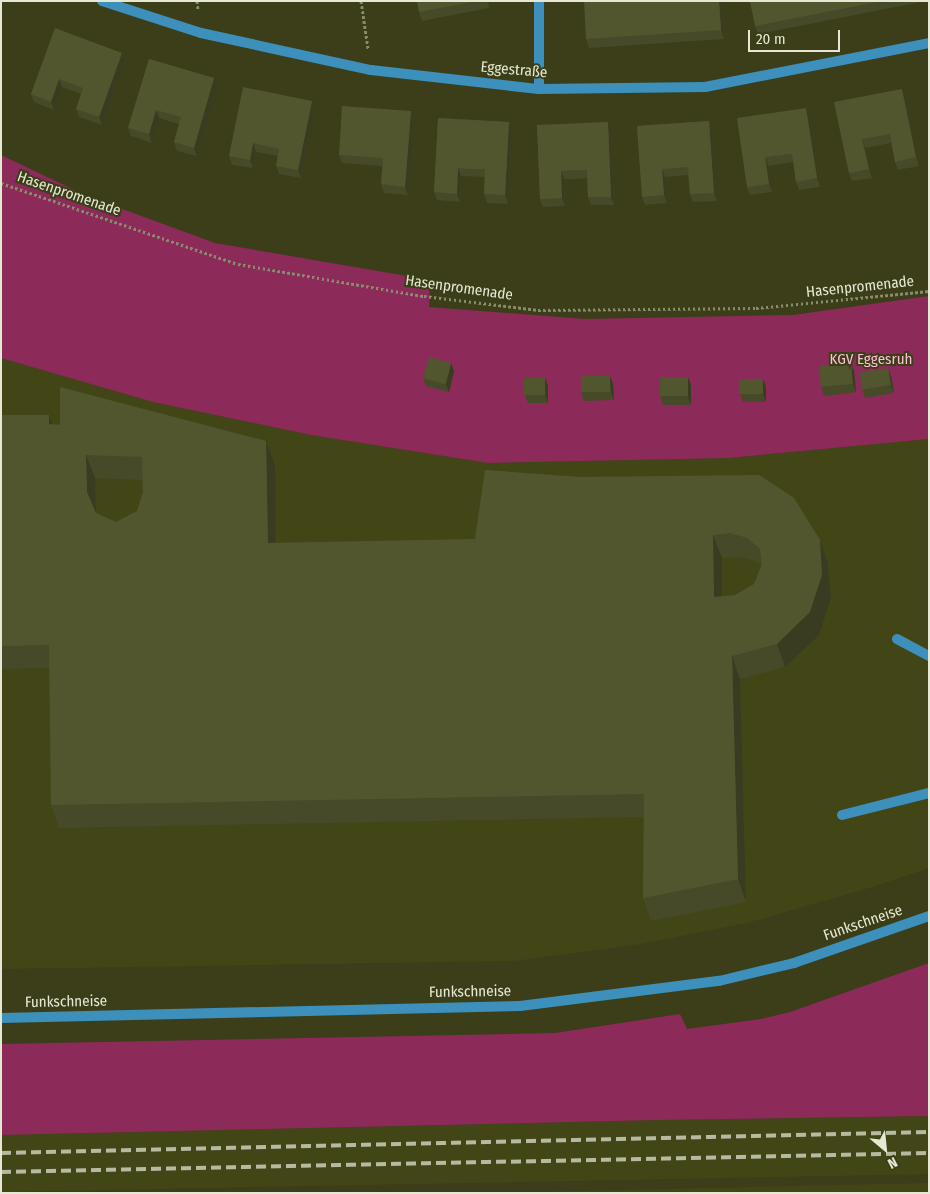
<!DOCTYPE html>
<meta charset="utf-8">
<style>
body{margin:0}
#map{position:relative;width:930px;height:1194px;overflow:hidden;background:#3b3e18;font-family:"Fira Sans Condensed",sans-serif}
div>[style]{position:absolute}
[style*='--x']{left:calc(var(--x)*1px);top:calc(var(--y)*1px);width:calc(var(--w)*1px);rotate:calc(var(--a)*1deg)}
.built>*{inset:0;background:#424617}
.green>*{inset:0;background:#8c2a5a}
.path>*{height:3px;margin-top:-1.5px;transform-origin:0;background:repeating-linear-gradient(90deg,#888b6c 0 2.5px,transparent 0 5px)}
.service>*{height:10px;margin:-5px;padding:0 5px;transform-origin:5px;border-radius:5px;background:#3c90bb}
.minor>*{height:10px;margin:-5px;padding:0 5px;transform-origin:5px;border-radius:5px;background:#3c90bb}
.rail>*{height:4px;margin-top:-2px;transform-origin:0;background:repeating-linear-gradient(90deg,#b6baa0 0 10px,transparent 0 15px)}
.wall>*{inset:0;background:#474a28}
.shaded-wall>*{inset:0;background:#393c21}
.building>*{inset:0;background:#52562f;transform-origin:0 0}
span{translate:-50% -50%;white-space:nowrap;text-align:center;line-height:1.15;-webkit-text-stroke:4px #3b3e18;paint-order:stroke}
.street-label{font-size:15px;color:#e5e9d3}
.park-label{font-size:15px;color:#ffbfd7}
.frame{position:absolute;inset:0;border:2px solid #e5e9d3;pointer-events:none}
.north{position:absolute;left:860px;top:1124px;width:50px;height:50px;-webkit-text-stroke:4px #3b3e18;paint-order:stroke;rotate:152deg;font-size:14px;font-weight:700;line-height:20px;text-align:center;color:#e5e9d3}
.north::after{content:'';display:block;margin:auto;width:18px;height:22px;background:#e5e9d3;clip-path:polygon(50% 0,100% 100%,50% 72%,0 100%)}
.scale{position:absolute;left:748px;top:30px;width:92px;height:22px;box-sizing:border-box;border:2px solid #e5e9d3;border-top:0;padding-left:6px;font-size:15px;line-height:18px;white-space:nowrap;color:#e5e9d3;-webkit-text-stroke:4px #3b3e18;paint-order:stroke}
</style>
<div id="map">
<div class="built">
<div style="clip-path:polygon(1px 358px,153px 402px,311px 435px,488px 463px,729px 458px,929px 439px,929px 868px,872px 887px,747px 923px,641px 944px,514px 961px,1px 969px)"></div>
<div style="clip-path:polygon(929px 1116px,929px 1174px,1px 1192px,1px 1135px,659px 1120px)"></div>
<div style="clip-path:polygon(929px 1183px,929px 1193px,488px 1193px)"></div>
</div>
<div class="green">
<div style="clip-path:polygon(1px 155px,87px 196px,215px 243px,430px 280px,429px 307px,585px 319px,793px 315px,929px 296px,929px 439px,729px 458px,488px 463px,311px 435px,153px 402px,1px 358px)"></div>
<div style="clip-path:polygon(929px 963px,929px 1116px,659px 1120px,1px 1135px,1px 1044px,555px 1033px,680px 1014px,687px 1029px,761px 1019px,790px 1012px)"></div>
</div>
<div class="path">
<div style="--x:197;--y:1;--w:9;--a:84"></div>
<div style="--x:361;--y:1;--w:48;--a:81.5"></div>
<div style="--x:1;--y:183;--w:250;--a:18.9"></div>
<div style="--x:238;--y:264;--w:189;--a:9.8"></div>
<div style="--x:424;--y:296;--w:115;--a:7"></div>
<div style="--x:538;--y:310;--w:218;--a:-0.5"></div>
<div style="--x:756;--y:308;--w:174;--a:-5.6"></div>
</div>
<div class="service">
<div style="--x:897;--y:639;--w:36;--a:28"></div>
<div style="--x:842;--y:815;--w:90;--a:-14.2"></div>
</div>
<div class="minor">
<div style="--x:102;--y:1;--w:104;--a:17.9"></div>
<div style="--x:201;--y:33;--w:174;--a:12.3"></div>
<div style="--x:371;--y:70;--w:169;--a:6.5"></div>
<div style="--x:539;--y:89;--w:166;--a:-0.7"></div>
<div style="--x:705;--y:87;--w:228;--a:-11.1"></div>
<div style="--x:539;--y:1;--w:88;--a:90"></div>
<div style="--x:1;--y:1018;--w:519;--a:-1.32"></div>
<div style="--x:520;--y:1006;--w:201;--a:-7.2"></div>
<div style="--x:719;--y:981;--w:77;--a:-13.5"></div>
<div style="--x:794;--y:963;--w:143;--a:-19.2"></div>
</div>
<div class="rail">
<div style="--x:1;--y:1153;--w:928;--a:-1.3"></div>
<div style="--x:1;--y:1172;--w:928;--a:-1.17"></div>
</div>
<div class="wall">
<div style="clip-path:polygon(417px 1px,488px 1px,489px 8px,422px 21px,419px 12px)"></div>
<div style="clip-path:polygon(721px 1px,724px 39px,589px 48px,586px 39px)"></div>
<div style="clip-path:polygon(750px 1px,926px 1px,758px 34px,755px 26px)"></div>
<div style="clip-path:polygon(55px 28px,125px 61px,102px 125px,79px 117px,76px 109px,81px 94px,62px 87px,54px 110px,34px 102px,31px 94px)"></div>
<div style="clip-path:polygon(149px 59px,214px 78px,218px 86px,197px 156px,177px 151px,174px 142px,179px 124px,159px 118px,152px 143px,131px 136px,128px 128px)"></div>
<div style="clip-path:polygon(905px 97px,919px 166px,898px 170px,895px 162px,891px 143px,865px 148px,872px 178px,852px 181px,849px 173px,834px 102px)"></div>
<div style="clip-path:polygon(312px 101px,315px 109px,301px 178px,279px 174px,276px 166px,278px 156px,256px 152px,253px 168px,232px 165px,229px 156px)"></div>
<div style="clip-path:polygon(411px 111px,414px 119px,408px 195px,384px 193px,381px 184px,382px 166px,342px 163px,339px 155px)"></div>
<div style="clip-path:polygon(809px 116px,820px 187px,799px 190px,796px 182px,794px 162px,768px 166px,772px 192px,750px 195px,747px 187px,737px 118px)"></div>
<div style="clip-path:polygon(438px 118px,509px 122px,512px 130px,508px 204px,487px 203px,484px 194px,485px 177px,461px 176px,460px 202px,437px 200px,434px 192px)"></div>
<div style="clip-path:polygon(709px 121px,712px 129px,717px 201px,693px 202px,690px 194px,688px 175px,665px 177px,667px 203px,645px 205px,642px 197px,637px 126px)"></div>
<div style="clip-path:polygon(537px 125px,611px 130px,614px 205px,591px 205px,588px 197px,587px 178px,576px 179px,564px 179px,565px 206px,543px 207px,540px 199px)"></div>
<div style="clip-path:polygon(454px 371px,449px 392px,426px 386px,423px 378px)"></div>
<div style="clip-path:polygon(854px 371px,856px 392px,824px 396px,821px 387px)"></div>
<div style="clip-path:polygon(610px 376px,613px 384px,614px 400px,584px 401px,581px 392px)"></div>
<div style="clip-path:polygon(891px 376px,894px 393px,865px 398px,862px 389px)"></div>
<div style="clip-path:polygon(688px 377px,691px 385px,691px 405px,663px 405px,660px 396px)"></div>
<div style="clip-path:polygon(763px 379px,766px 387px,766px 402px,743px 402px,740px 394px)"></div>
<div style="clip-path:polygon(548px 386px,548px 403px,528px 403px,525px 395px)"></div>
<div style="clip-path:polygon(evenodd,1px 415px,53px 424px,266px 441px,275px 465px,276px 543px,475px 539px,485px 470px,820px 540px,828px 563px,831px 598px,819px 635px,785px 667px,740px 679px,746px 902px,651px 921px,643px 898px,644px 817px,59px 828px,51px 805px,50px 668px,1px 669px,1px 415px,95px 478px,142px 480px,143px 492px,137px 511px,116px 522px,96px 513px,95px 478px,1px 415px,739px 557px,756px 561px,762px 566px,754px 584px,735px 595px,722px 596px,722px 558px,739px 557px)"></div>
</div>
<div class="shaded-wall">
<div style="clip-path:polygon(719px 1px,721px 1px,724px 39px,721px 30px)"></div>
<div style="clip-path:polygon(122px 53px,125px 61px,102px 125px,99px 117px)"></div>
<div style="clip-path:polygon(214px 78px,218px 86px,197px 156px,194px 148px)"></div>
<div style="clip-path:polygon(59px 79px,62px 87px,54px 110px,51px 102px)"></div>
<div style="clip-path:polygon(902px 89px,905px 97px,919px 166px,916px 157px)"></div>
<div style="clip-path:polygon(312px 101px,315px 109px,301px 178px,298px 170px)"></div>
<div style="clip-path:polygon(806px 108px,809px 116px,820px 187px,817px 178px)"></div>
<div style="clip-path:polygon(156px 110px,159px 118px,152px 143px,149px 134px)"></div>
<div style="clip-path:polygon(411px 111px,414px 119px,408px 195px,405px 187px)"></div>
<div style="clip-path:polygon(709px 121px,712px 129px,717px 201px,714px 193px)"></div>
<div style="clip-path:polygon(509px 122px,512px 130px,508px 204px,505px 195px)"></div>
<div style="clip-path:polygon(608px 122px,611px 130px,614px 205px,611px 197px)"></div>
<div style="clip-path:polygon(862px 139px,865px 148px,872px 178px,869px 169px)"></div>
<div style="clip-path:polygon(253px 143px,256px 152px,253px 168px,250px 160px)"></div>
<div style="clip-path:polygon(765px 157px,768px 166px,772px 192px,769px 184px)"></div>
<div style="clip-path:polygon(458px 168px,461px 176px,460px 202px,457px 194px)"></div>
<div style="clip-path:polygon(662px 169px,665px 177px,667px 203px,664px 195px)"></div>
<div style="clip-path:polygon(561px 171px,564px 179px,565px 206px,562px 198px)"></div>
<div style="clip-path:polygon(451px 363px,454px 371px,449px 392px,446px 384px)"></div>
<div style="clip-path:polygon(851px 363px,854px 371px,856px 392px,853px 384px)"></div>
<div style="clip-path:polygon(888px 368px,891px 376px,894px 393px,891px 385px)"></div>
<div style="clip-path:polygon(610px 376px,613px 384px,614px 400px,611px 392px)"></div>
<div style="clip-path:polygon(688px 377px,691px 385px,691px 405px,688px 397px)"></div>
<div style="clip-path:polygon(545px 378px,548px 386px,548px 403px,545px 395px)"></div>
<div style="clip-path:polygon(763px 379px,766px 387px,766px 402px,763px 394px)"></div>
<div style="clip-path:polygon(49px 415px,58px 438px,49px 424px)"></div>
<div style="clip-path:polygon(266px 441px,275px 465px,276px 566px,268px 543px)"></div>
<div style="clip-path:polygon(86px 455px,95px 478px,96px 515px,87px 492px)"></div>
<div style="clip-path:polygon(713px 535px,722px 558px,722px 620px,714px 597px)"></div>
<div style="clip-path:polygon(820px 540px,828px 563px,831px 598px,819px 635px,785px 667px,777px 644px)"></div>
<div style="clip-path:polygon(732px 656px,740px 679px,746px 902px,738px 879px)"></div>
</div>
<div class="building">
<div style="clip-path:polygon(417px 1px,477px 1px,419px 12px)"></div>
<div style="clip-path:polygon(584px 1px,719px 1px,721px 30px,586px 39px)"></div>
<div style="clip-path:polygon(750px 1px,882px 1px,755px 26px)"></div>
<div style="clip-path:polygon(55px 28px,122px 53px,99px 117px,76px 109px,83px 88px,59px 79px,51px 102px,31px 94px)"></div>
<div style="clip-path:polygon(149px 59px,214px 78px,194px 148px,174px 142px,181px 117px,156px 110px,149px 134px,128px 128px)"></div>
<div style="clip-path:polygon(243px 87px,312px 101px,298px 170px,276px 166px,279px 149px,253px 143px,250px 160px,229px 156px)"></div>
<div style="clip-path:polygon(902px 89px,916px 157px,895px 162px,890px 134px,862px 139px,869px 169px,849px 173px,834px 102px)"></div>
<div style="clip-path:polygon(342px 106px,411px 111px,405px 187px,381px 184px,383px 158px,339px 155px)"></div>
<div style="clip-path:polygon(806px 108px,817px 178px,796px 182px,792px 154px,765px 157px,769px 184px,747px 187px,737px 118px)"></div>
<div style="clip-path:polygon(438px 118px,509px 122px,505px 195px,484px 194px,485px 169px,471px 169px,458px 168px,457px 194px,434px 192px)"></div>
<div style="clip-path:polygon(709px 121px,714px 193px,690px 194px,688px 167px,662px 169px,664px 195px,642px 197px,637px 126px)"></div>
<div style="clip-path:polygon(608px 122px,611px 197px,588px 197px,587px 170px,573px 170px,561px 171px,562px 198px,540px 199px,537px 125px)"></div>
<div style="left:429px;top:357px;width:23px;height:22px;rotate:15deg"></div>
<div style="left:851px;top:363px;width:21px;height:32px;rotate:85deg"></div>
<div style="left:888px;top:368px;width:17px;height:29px;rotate:80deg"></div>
<div style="left:581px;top:376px;width:29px;height:16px"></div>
<div style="left:660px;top:377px;width:28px;height:19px"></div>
<div style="left:524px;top:378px;width:21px;height:17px"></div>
<div style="left:739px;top:379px;width:24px;height:15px"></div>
<div style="clip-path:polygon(evenodd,60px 387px,266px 441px,268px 543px,475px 539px,485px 470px,581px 477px,759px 475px,794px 498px,820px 540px,822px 575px,810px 612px,777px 644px,732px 656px,738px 879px,643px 898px,644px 794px,51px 805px,49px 645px,1px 646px,1px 415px,49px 415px,49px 424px,60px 425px,60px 387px,86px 455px,142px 457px,143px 492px,137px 511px,116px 522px,96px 513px,87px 492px,86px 455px,60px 387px,730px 533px,747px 538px,760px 549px,762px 564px,754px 584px,735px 595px,714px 597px,713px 535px,730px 533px)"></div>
</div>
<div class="street-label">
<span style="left:514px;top:70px;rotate:5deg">Eggestraße</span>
<span style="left:69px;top:194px;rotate:19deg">Hasenpromenade</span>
<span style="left:860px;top:287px;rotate:-6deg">Hasenpromenade</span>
<span style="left:459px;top:288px;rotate:8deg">Hasenpromenade</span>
<span style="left:863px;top:923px;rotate:-19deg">Funkschneise</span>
<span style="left:470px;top:992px;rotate:-1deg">Funkschneise</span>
<span style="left:66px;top:1002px;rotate:-1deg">Funkschneise</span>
</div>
<div class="park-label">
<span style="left:871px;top:360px">KGV Eggesruh</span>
</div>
<div class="frame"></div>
<div class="north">N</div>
<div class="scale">20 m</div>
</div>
